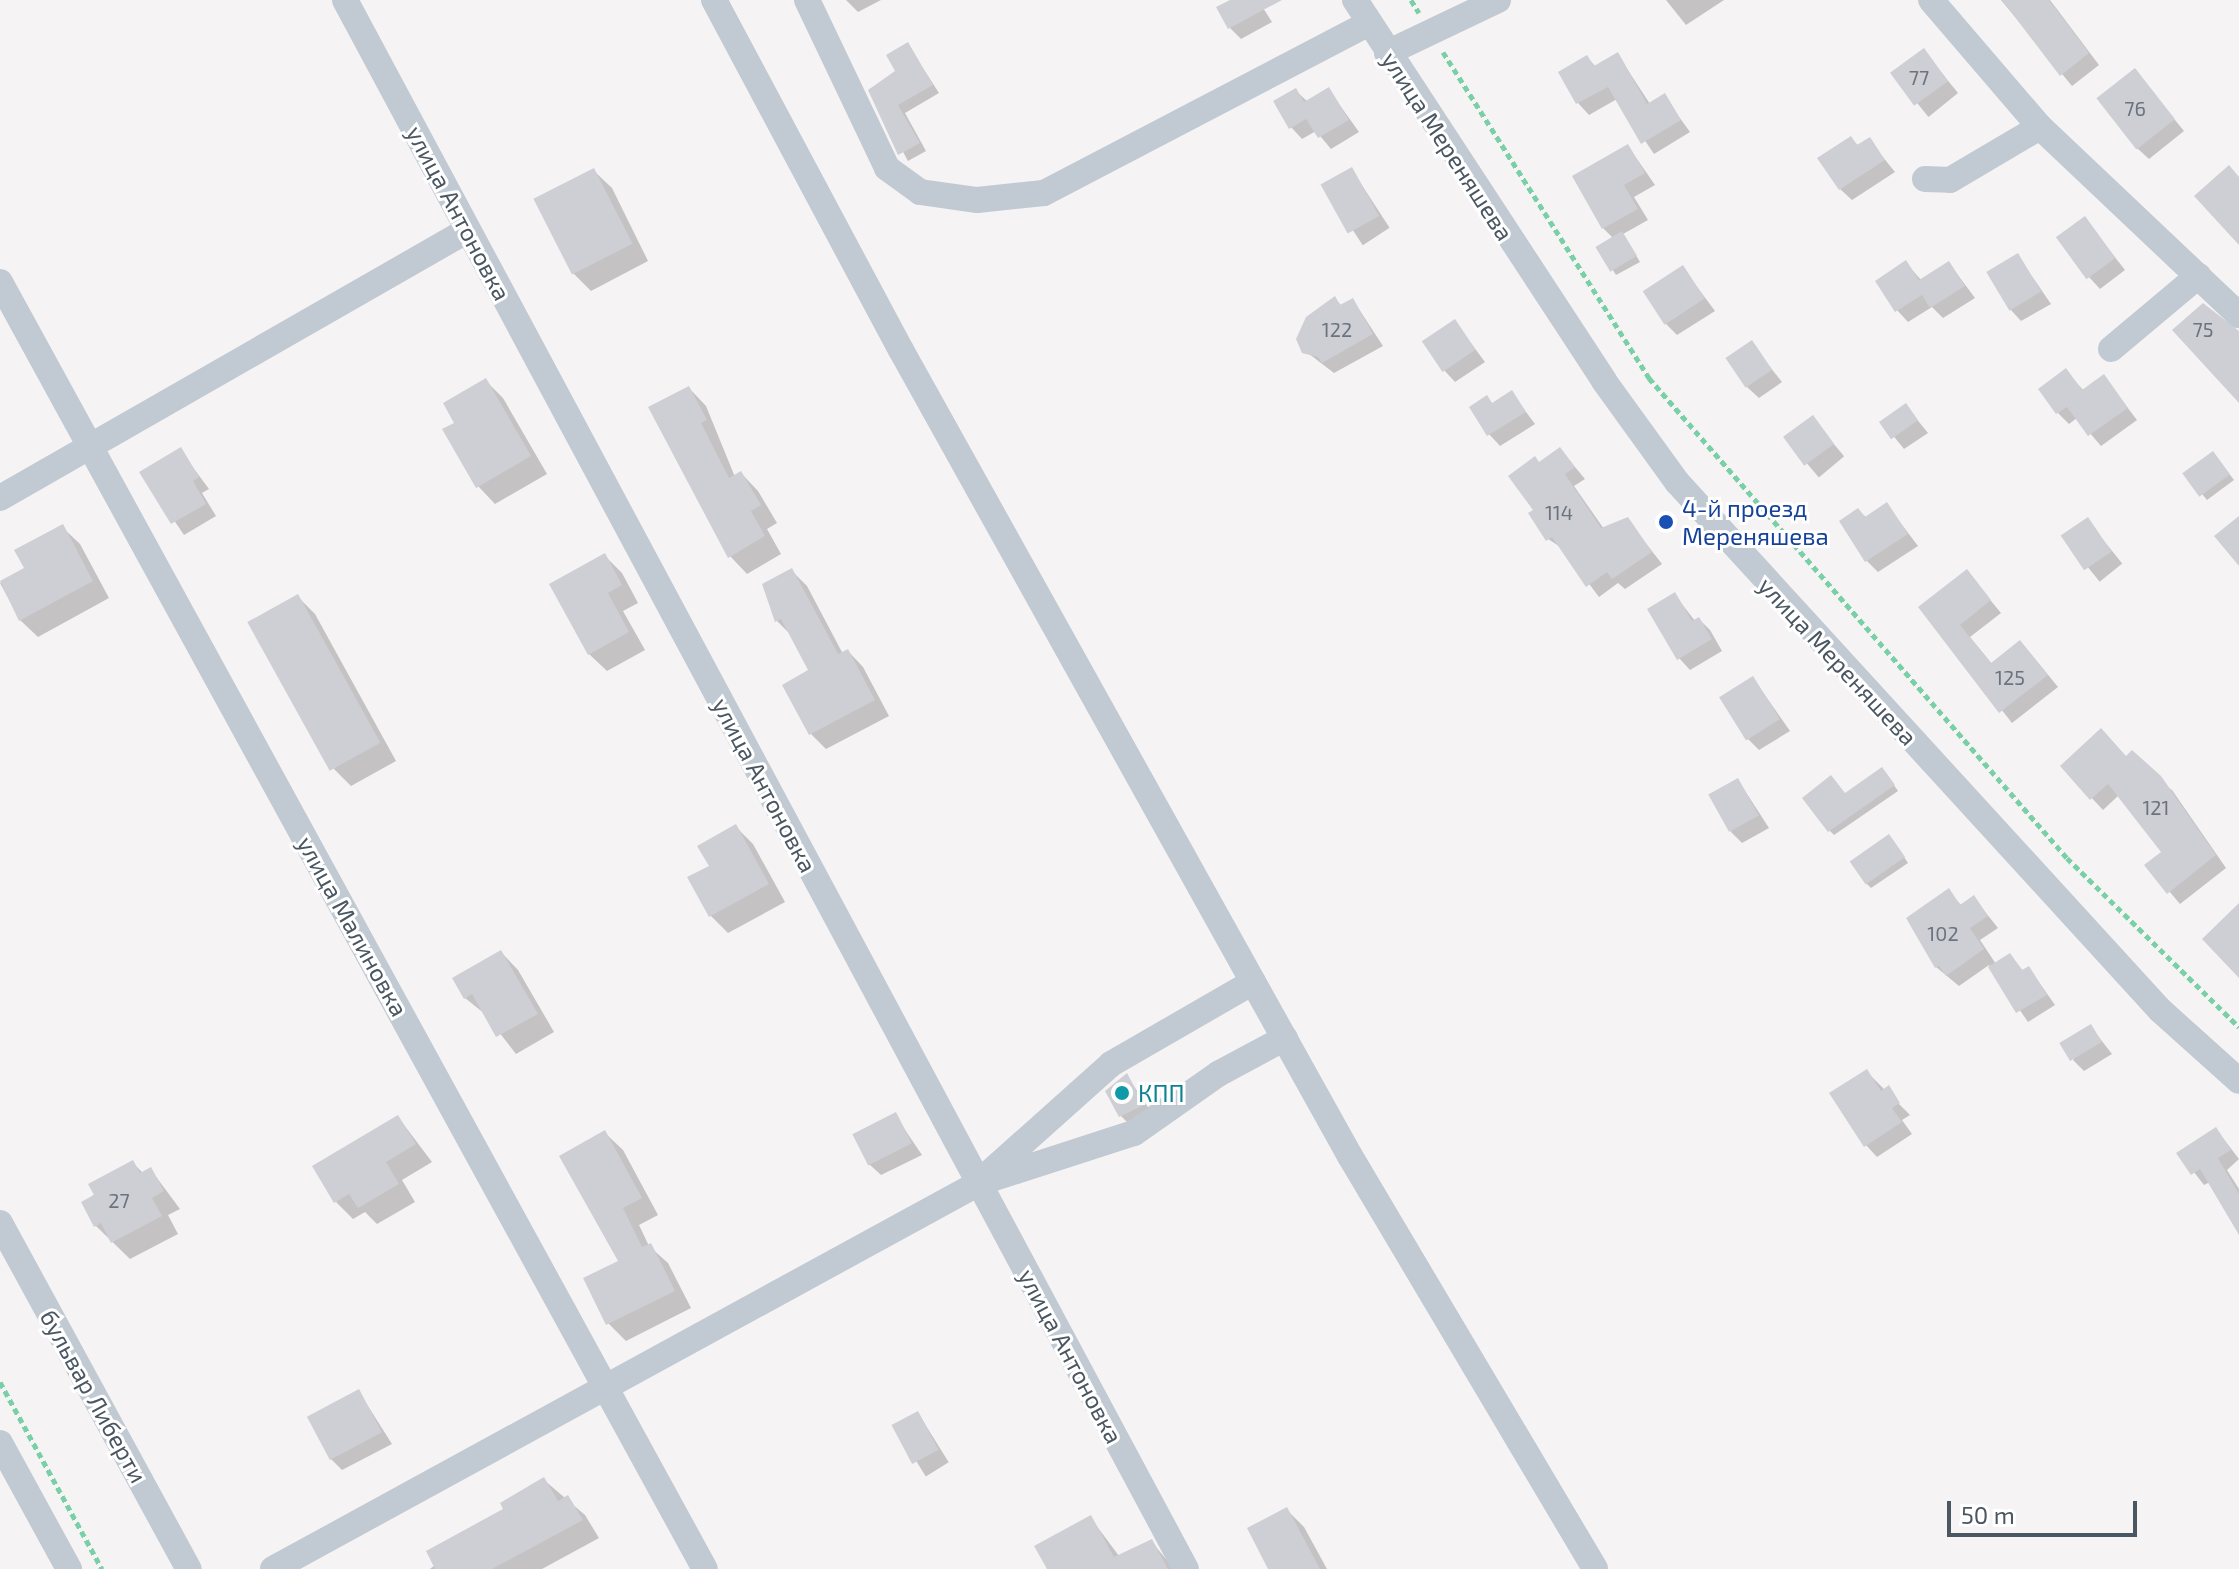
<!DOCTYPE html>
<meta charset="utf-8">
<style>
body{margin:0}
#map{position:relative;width:2239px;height:1569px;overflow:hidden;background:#f5f3f3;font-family:"Exo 2",sans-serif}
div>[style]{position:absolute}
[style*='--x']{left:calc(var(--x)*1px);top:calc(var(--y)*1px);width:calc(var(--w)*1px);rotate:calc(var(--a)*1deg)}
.shadow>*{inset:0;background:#0003;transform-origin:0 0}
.building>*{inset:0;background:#cdcfd5;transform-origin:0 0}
.path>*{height:5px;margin-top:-2.5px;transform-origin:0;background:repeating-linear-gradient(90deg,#7ad0a6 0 6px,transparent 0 10px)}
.minor>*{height:26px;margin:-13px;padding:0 13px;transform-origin:13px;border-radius:13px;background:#c1cad2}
.dots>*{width:22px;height:22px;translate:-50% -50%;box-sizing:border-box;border:4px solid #fff;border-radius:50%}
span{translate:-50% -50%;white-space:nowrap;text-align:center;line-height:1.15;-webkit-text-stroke:6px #fff;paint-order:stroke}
.number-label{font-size:20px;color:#6b747e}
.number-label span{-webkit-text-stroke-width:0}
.street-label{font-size:24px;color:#4a5661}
.transit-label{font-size:24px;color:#164399}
.left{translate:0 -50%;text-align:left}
.culture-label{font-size:24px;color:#0d838f}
.scale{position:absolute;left:1947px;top:1501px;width:190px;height:36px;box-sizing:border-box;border:4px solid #4a5661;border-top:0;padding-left:10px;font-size:24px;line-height:28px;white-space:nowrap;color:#4a5661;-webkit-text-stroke:6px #fff;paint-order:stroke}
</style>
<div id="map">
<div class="shadow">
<div style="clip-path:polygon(846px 0,881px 0,858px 12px)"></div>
<div style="clip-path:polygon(1234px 0,1258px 0,1272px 22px,1241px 39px,1230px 28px)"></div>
<div style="clip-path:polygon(1666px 0,1724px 0,1686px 25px)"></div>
<div style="clip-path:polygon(2001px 0,2050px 0,2099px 65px,2072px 86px)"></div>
<div style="clip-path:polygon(908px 45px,939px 93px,905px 113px,926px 151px,908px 161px,870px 91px,898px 72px)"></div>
<div style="left:1924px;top:51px;width:54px;height:38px;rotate:51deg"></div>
<div style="clip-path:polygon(1618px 55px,1650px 104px,1664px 96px,1690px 132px,1654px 154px,1617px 99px,1589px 115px,1578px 103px,1560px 73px,1587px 57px,1596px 67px)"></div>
<div style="clip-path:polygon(2134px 70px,2184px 131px,2149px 159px,2137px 148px)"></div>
<div style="clip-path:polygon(1295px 90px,1308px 102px,1329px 90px,1359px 132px,1331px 149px,1316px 131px,1302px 139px,1291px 127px)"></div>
<div style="clip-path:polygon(1850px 138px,1859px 146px,1869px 140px,1895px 172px,1852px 200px,1840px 189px)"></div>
<div style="clip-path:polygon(1628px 146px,1655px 185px,1634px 197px,1648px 220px,1623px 234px,1640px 262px,1616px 275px,1598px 246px,1613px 238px,1603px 228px)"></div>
<div style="left:1352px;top:170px;width:69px;height:32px;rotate:57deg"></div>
<div style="clip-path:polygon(594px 171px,612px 188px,648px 261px,591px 291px,573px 273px)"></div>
<div style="clip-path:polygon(2084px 218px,2125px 270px,2100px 289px,2089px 277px)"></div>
<div style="clip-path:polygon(2018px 256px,2051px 304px,2021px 321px,2010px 309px)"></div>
<div style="clip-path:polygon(1906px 263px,1922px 281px,1949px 263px,1975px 298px,1943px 318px,1932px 307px,1908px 322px,1897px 310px)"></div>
<div style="clip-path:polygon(1683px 268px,1715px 311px,1677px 335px,1666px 324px)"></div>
<div style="clip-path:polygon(1335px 299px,1342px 306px,1353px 300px,1383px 346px,1334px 373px,1300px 347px)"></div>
<div style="clip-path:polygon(1455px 322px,1485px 362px,1455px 382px,1444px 370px)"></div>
<div style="clip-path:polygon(1751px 343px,1782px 382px,1759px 398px,1747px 387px)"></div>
<div style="clip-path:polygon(2066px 371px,2084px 391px,2104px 377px,2137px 420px,2101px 446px,2077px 418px,2069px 424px,2058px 413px)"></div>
<div style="clip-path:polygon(486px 381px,503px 398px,547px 474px,495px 504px,478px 486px,457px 423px)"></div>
<div style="clip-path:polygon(689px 388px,706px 406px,735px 477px,741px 473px,758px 491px,777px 523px,767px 529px,781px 554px,747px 574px,730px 556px)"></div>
<div style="clip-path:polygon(1512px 393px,1535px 424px,1500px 446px,1489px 434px,1487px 398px,1494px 405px)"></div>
<div style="clip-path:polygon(1906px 406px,1928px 433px,1904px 449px,1882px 422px)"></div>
<div style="left:1812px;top:418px;width:50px;height:33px;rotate:50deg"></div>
<div style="clip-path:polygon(1560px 449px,1585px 479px,1574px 486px,1604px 529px,1627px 519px,1662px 564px,1625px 589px,1618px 583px,1599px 597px,1562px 548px,1548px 539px,1536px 510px,1540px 464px)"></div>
<div style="clip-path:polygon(180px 450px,209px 489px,202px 493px,216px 516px,184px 535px,142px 473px)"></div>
<div style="clip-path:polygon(2218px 459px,2234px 480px,2207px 500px,2186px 474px)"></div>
<div style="clip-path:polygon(1887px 505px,1918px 546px,1878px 572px,1867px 561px,1858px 510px,1867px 518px)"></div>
<div style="left:2087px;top:520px;width:56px;height:29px;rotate:51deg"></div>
<div style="clip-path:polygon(62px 527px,80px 544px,109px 598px,38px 637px,20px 620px,0 583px,26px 569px)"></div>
<div style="clip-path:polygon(605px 556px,622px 573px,638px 603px,623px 611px,645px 650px,607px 671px,589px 654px)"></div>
<div style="clip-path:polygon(792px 571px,807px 586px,843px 654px,848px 651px,863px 667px,889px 716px,826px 749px,811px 734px,811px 671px,793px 637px,777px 621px)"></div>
<div style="clip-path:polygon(1967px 572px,2001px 613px,1970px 637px,1992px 664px,2031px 654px,2058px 687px,2012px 723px,1921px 607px)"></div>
<div style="clip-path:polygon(1675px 595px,1695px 621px,1699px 619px,1710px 630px,1722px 651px,1690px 670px,1679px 658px)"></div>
<div style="clip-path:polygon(298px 597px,315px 614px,396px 761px,351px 786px,334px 769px)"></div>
<div style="clip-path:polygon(1753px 678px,1790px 731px,1759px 750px,1748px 739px)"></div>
<div style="clip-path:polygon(2126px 758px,2172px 790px,2226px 868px,2180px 904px,2147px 865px,2163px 852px,2119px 795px,2103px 810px,2062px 766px)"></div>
<div style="clip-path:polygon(1887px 775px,1898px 791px,1834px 835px,1829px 830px)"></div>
<div style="clip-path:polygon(1738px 780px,1769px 828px,1742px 843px,1731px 832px)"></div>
<div style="clip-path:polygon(736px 827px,753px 844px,785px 902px,728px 933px,711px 916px,711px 867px)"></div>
<div style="clip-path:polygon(1894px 842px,1908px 863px,1871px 888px,1866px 883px)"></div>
<div style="clip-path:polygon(1948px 891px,1962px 906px,1974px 898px,1998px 928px,1980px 940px,1996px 964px,2010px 955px,2024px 972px,2029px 968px,2055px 1005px,2028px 1022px,1989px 965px,1959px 986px,1936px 967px)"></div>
<div style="clip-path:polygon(501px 952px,518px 970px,554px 1032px,516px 1054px,485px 1014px,465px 998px)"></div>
<div style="clip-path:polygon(2091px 1027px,2112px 1054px,2084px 1071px,2073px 1060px)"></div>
<div style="clip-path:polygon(1866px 1071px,1910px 1115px,1902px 1120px,1912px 1134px,1877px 1157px,1866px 1145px)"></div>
<div style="clip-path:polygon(1127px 1076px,1154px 1116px,1132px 1127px,1121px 1116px)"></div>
<div style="clip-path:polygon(895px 1115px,922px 1155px,881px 1175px,869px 1164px)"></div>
<div style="clip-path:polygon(398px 1117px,432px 1162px,402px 1180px,415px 1202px,377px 1224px,365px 1212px,353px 1219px,336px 1202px)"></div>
<div style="clip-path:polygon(2216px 1129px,2239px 1159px,2227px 1170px,2239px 1189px,2239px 1230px,2210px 1182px,2204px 1185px,2179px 1153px)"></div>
<div style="clip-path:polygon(605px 1133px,623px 1150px,658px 1215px,639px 1225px,649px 1246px,668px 1263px,691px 1308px,626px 1341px,608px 1323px,620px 1262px)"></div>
<div style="clip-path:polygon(132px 1162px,144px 1174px,151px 1170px,180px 1209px,168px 1215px,178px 1234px,130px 1259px,96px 1226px,84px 1203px)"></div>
<div style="clip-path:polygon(359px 1392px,392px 1444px,342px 1470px,330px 1458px)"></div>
<div style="left:918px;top:1413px;width:58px;height:27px;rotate:58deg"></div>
<div style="clip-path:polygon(544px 1480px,585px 1515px,599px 1538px,542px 1569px,430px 1569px)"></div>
<div style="clip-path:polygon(1287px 1510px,1304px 1527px,1327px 1569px,1270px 1569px)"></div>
<div style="clip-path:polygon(1090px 1517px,1119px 1556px,1152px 1542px,1174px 1569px,1049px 1569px)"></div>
</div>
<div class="building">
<div style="clip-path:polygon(1230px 0,1282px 0,1228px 29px,1216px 7px)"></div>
<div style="clip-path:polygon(2002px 0,2049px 0,2089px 53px,2060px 76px)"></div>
<div style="clip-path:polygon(908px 42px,933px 85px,898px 105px,920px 143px,898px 155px,868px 90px,895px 71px,886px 55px)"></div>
<div style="left:1924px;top:48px;width:41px;height:42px;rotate:54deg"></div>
<div style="clip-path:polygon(1618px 52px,1647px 104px,1665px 93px,1681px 120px,1641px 144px,1608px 87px,1576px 104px,1558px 72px,1587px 55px,1594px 66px)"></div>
<div style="left:2135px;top:68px;width:65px;height:49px;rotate:52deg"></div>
<div style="clip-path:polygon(1329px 87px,1349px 120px,1318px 138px,1306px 119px,1289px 129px,1273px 101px,1296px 88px,1304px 102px)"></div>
<div style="clip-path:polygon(1851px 136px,1857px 145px,1870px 137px,1885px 160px,1839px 190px,1817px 158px)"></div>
<div style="clip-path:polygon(1628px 144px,1645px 173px,1624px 185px,1638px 209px,1602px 229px,1572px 176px)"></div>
<div style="clip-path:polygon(2229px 165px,2239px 177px,2239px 245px,2194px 196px)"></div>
<div style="left:1352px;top:167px;width:56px;height:36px;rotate:61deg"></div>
<div style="left:594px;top:168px;width:85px;height:68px;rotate:63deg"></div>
<div style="left:2085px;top:216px;width:52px;height:36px;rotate:54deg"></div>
<div style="left:1622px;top:231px;width:29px;height:31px;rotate:59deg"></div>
<div style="left:2018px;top:253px;width:45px;height:37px;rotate:59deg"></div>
<div style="clip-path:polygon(1906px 260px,1919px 280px,1949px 261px,1965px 286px,1930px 308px,1922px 295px,1895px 312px,1875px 281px)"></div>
<div style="left:1683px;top:265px;width:40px;height:48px;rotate:57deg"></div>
<div style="clip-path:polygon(1335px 296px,1340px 305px,1353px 298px,1373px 334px,1322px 363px,1318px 357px,1302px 353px,1296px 339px,1306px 317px)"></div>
<div style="clip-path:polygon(2203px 303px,2239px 331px,2239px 403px,2172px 330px)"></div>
<div style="left:1455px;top:319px;width:37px;height:40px;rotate:56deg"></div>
<div style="left:1752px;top:340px;width:36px;height:32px;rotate:56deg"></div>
<div style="clip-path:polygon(2066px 368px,2082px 390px,2104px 374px,2128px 408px,2088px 436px,2067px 407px,2056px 414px,2038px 389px)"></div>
<div style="clip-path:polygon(486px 378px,531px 456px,476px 488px,442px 429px,454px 423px,443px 403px)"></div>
<div style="clip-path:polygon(689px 386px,707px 420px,701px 423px,729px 478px,741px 471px,761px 505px,751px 511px,765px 536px,728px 558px,648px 407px)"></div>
<div style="clip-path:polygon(1512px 390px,1526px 412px,1487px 436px,1469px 407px,1487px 395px,1492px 403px)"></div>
<div style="left:1906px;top:403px;width:21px;height:33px;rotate:55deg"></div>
<div style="left:1813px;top:415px;width:36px;height:37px;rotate:54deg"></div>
<div style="clip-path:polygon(181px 447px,199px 477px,193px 481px,206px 504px,171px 524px,139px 472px)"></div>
<div style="clip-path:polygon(1560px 447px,1575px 467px,1565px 474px,1601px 528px,1628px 517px,1652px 552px,1612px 579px,1607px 572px,1586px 587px,1552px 537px,1546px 541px,1528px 513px,1533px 510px,1508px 476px,1535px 456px,1539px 462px)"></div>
<div style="left:2213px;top:451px;width:29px;height:38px;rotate:54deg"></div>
<div style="clip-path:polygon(1887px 502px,1908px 534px,1865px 562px,1839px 521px,1858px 508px,1865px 517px)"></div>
<div style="clip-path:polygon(2239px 516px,2239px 566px,2214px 536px)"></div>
<div style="left:2088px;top:517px;width:42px;height:33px;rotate:56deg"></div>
<div style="clip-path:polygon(63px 524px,93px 581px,19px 621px,0 581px,24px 568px,14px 550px)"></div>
<div style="clip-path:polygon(605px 553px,622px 585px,608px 593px,629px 632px,588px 655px,549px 584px)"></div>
<div style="clip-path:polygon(792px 568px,838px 654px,848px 649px,875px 700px,809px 735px,782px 685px,808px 670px,781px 619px,775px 622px,762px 584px)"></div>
<div style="clip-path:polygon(1967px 569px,1991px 600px,1960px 625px,1991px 663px,2020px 640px,2048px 675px,1999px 713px,1918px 607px)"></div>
<div style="clip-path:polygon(1675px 592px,1692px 621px,1699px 617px,1712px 639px,1677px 660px,1647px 609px)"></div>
<div style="left:298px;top:594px;width:170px;height:58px;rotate:61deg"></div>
<div style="left:1753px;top:676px;width:51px;height:40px;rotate:58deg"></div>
<div style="clip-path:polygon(2101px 728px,2126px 756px,2132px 750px,2161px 776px,2216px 855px,2167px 894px,2144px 865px,2161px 852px,2108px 784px,2090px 800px,2060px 766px)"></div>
<div style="clip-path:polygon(1882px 767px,1895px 785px,1828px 832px,1802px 798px,1831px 775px,1845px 793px)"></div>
<div style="left:1738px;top:778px;width:43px;height:34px;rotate:61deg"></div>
<div style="clip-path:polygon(736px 824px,769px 884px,709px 917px,687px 877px,709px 866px,697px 846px)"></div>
<div style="left:1889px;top:834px;width:28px;height:48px;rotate:55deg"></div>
<div style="clip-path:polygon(1949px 888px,1960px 905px,1974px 895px,1988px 916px,1970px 928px,1984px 949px,1946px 976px,1939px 966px,1935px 968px,1906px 918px)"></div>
<div style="clip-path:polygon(2239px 903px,2239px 978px,2202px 939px)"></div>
<div style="clip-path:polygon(501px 950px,538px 1014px,496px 1037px,472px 994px,464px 999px,452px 978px)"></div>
<div style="clip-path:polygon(2010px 953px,2022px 970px,2029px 966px,2047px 995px,2016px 1013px,1988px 967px)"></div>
<div style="left:2091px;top:1024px;width:21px;height:37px;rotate:59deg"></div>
<div style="clip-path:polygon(1867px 1069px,1881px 1091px,1889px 1085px,1900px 1103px,1892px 1108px,1902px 1122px,1864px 1147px,1829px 1093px)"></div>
<div style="clip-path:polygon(1127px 1073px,1144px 1105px,1119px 1117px,1105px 1091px)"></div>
<div style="left:896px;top:1112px;width:35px;height:49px;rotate:63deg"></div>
<div style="clip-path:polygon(398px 1115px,416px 1144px,386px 1162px,399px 1184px,358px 1208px,349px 1194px,334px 1203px,312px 1166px)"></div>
<div style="clip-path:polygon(2216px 1127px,2231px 1150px,2218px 1158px,2239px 1194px,2239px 1235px,2200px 1169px,2191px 1175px,2176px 1153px)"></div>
<div style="clip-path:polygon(605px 1130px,642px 1198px,623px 1208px,642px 1247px,651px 1243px,675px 1291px,606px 1325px,583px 1278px,618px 1261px,559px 1156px)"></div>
<div style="clip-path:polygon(133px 1160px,140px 1173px,151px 1167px,164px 1191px,152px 1198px,162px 1216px,111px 1243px,101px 1223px,94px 1227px,81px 1202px,94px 1195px,88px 1184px)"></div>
<div style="left:359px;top:1389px;width:49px;height:59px;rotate:62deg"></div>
<div style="left:918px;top:1411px;width:44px;height:30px;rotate:62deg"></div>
<div style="clip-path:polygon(544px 1477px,558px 1501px,568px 1495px,583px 1520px,492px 1569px,435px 1569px,426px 1551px,503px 1509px,500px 1503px)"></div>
<div style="clip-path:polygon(1287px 1507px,1320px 1569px,1268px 1569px,1247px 1528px)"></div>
<div style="clip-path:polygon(1091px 1515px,1114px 1557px,1152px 1539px,1168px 1569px,1047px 1569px,1034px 1546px)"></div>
</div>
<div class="path">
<div style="--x:1411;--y:0;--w:15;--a:58"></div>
<div style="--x:1443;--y:52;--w:386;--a:57.7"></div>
<div style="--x:1649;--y:378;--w:636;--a:48.95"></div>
<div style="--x:2067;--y:858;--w:241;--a:44.5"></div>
<div style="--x:0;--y:1382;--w:213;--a:61.4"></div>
</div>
<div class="minor">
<div style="--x:345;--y:0;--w:1780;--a:61.81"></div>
<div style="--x:714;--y:0;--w:397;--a:61.9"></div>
<div style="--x:901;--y:350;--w:923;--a:60.88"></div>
<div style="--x:1350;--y:1156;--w:480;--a:59.3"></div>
<div style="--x:807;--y:0;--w:186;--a:64.5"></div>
<div style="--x:887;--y:168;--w:41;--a:36"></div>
<div style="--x:920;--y:192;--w:58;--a:8"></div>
<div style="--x:977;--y:200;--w:67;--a:-6"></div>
<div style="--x:1044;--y:193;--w:367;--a:-27.6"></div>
<div style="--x:1355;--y:0;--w:455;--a:56.8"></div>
<div style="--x:1604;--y:381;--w:125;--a:54.1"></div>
<div style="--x:1677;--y:482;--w:716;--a:47.55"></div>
<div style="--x:2160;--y:1010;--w:106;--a:41.9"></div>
<div style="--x:1931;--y:0;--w:167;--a:49.4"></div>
<div style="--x:2040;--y:127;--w:274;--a:43.4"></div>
<div style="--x:1387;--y:53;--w:123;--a:-25.5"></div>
<div style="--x:1925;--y:179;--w:25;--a:2"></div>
<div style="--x:1950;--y:180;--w:104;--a:-30.5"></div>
<div style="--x:0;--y:282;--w:1467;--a:61.29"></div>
<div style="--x:2111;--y:349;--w:114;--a:-40"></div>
<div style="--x:0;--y:498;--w:539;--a:-29.8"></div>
<div style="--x:987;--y:1175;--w:166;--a:-41.8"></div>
<div style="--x:1111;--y:1064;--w:164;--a:-30"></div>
<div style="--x:0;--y:1223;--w:394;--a:61.4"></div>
<div style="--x:0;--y:1443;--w:144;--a:61.3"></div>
<div style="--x:273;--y:1569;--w:805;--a:-28.67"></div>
<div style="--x:979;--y:1183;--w:163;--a:-17.9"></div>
<div style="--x:1134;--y:1133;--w:103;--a:-35.1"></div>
<div style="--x:1218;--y:1074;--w:76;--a:-28.2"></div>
</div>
<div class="dots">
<div style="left:1666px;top:522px;background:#1a4fb4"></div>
<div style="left:1122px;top:1093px;background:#0f9aa8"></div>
</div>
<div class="number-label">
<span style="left:1919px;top:77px">77</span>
<span style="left:2135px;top:108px">76</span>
<span style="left:1337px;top:329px">122</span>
<span style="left:2203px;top:329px">75</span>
<span style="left:1559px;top:512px">114</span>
<span style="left:2010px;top:677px">125</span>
<span style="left:2156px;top:807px">121</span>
<span style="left:1943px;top:933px">102</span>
<span style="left:119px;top:1200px">27</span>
</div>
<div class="street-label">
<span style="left:1448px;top:146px;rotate:57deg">улица Мереняшева</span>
<span style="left:459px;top:213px;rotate:62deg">улица Антоновка</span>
<span style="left:1838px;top:661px;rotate:47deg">улица Мереняшева</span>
<span style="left:765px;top:785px;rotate:62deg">улица Антоновка</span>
<span style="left:353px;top:926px;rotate:61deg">улица Малиновка</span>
<span style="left:1071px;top:1356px;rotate:62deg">улица Антоновка</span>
<span style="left:94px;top:1396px;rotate:61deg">бульвар Либерти</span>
</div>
<div class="transit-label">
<span class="left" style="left:1682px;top:522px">4-й проезд<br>Мереняшева</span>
</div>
<div class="culture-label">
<span class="left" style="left:1138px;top:1093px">КПП</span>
</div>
<div class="scale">50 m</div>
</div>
